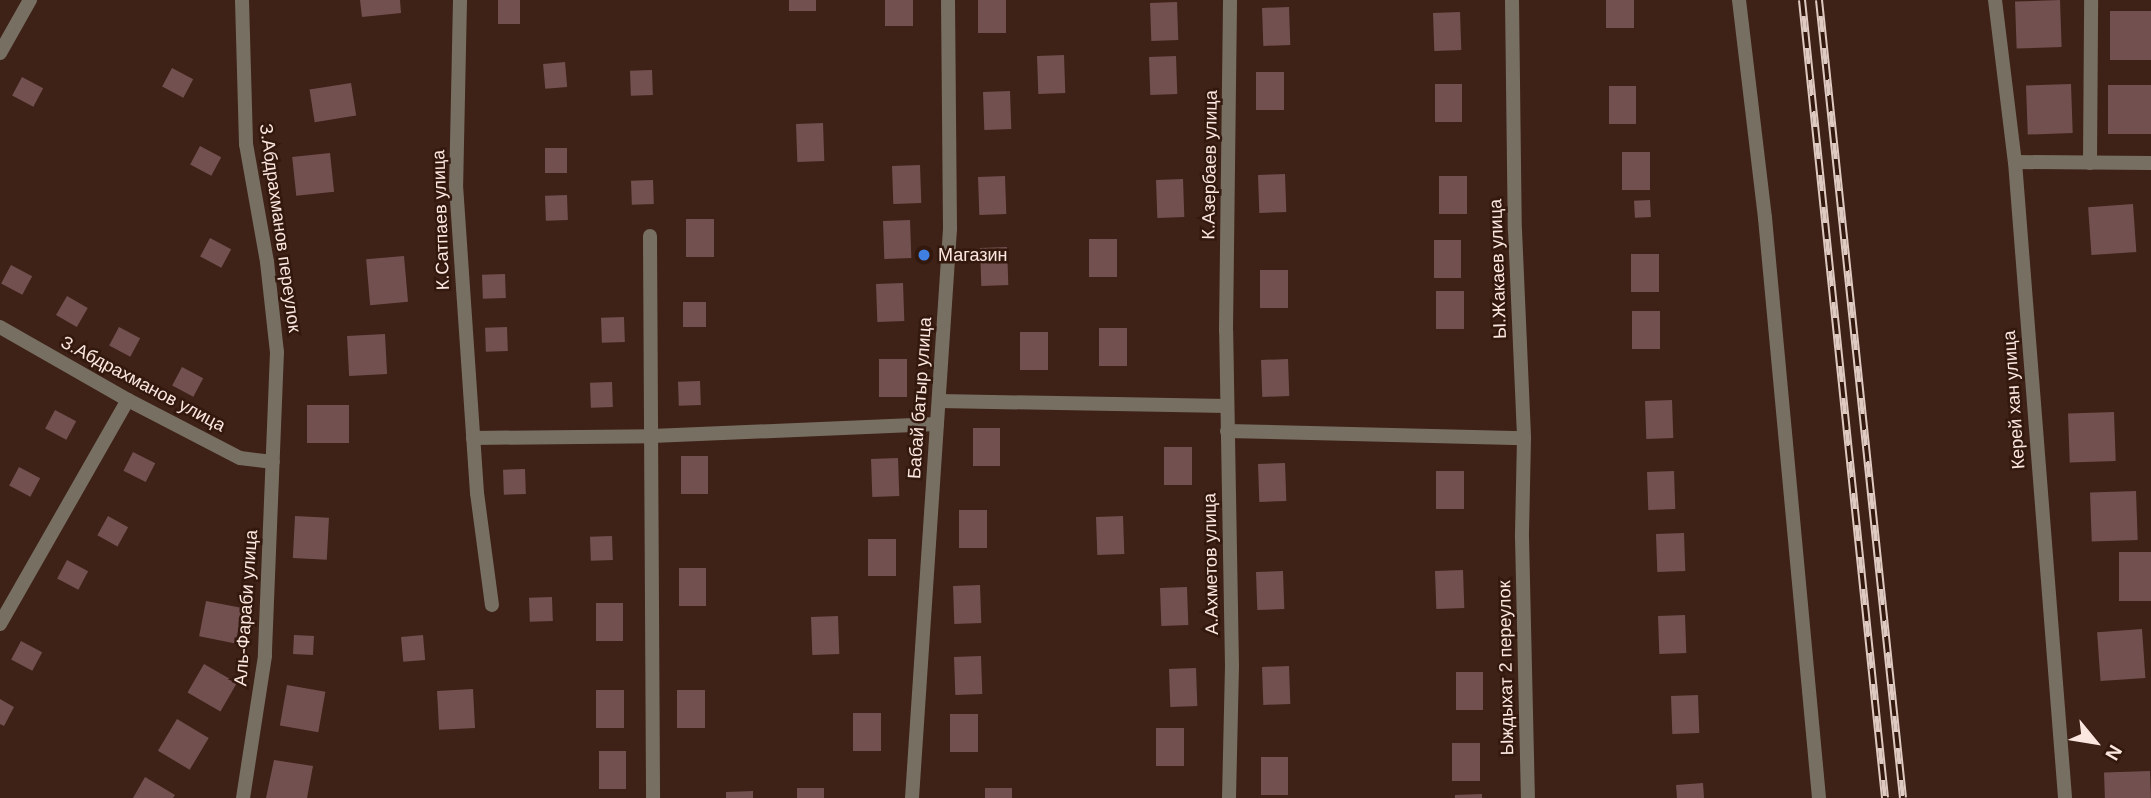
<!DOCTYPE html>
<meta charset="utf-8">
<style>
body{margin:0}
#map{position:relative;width:2151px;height:798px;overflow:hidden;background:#3e2217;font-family:Arial,sans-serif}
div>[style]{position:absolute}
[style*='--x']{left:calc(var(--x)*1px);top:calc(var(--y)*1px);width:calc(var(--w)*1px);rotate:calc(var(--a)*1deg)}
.building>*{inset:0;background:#72504f;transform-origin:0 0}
.minor>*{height:14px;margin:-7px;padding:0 7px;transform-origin:7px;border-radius:7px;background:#786f63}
.rail>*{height:8px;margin-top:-4px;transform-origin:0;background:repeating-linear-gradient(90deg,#33180e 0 16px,#dfcac2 0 32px);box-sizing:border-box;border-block:2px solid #dfcac2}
.dots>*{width:19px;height:19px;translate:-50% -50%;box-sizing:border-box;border:4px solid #33180e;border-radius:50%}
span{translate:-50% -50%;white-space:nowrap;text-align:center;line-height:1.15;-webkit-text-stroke:5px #33180e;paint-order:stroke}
.street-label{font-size:18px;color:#fbe7e0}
.poi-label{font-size:18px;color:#fbe7e0}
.left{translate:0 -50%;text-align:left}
.north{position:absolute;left:2060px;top:707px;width:70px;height:70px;-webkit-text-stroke:5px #33180e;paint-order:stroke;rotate:120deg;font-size:19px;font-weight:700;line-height:28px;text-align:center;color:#fbe7e0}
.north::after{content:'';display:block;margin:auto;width:24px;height:32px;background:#fbe7e0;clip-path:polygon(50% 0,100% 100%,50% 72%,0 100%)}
</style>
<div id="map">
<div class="building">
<div style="clip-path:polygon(360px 0,400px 0,401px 13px,362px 17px)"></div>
<div style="left:498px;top:0;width:22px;height:24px"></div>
<div style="left:789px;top:0;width:27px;height:11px"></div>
<div style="left:885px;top:0;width:28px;height:26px"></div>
<div style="left:978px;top:0;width:28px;height:33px"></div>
<div style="left:1606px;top:0;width:28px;height:28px"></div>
<div style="left:2060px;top:0;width:47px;height:45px;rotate:88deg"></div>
<div style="left:1177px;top:2px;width:38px;height:27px;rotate:88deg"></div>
<div style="left:1289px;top:7px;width:38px;height:27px;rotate:88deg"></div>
<div style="left:2151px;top:11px;width:49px;height:41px;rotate:90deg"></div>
<div style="left:1460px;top:12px;width:38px;height:27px;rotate:88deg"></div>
<div style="left:1064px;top:55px;width:38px;height:27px;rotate:88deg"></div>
<div style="left:1176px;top:56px;width:38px;height:27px;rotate:88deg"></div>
<div style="left:565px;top:62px;width:25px;height:22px;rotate:85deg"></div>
<div style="left:172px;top:68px;width:24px;height:21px;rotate:28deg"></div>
<div style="left:652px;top:70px;width:25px;height:22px;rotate:88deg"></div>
<div style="left:1256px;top:72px;width:28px;height:38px"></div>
<div style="left:22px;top:77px;width:24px;height:21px;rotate:28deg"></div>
<div style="left:351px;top:83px;width:33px;height:42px;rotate:81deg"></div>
<div style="left:1435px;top:84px;width:27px;height:38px"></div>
<div style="left:2071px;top:84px;width:49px;height:45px;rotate:88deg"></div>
<div style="left:2151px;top:85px;width:49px;height:43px;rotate:90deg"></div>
<div style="left:1609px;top:86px;width:27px;height:38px"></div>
<div style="left:1010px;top:91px;width:38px;height:27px;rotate:88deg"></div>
<div style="left:823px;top:123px;width:38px;height:27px;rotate:88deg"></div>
<div style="left:200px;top:146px;width:24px;height:21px;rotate:28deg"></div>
<div style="left:545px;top:148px;width:22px;height:25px"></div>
<div style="left:1622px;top:152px;width:28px;height:38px"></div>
<div style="left:330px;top:153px;width:39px;height:38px;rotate:84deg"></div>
<div style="left:920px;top:165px;width:38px;height:28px;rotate:88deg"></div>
<div style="left:1285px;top:174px;width:38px;height:27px;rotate:88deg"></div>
<div style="left:1005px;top:176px;width:38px;height:27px;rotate:88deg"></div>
<div style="left:1439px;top:176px;width:28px;height:38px"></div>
<div style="left:1183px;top:179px;width:38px;height:27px;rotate:88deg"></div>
<div style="left:653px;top:180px;width:24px;height:22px;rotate:88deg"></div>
<div style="left:567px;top:195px;width:25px;height:22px;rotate:88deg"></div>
<div style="left:1650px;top:200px;width:17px;height:16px;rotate:87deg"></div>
<div style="left:2133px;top:204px;width:48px;height:45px;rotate:86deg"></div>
<div style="left:686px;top:219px;width:28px;height:38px"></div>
<div style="left:910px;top:220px;width:38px;height:27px;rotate:88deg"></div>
<div style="left:210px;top:238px;width:24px;height:21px;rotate:28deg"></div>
<div style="left:1089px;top:239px;width:28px;height:38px"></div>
<div style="left:1434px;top:240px;width:27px;height:38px"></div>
<div style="left:1007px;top:247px;width:38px;height:27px;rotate:88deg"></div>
<div style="left:1631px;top:254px;width:28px;height:38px"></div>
<div style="left:404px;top:256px;width:46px;height:38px;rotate:85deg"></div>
<div style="left:11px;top:265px;width:24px;height:21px;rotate:28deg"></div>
<div style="left:1260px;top:270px;width:28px;height:38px"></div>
<div style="left:505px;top:274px;width:24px;height:23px;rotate:88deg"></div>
<div style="left:903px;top:283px;width:38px;height:27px;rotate:88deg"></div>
<div style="left:1436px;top:291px;width:28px;height:38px"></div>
<div style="left:67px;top:296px;width:24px;height:22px;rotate:30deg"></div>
<div style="left:706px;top:302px;width:25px;height:23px;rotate:90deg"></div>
<div style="left:1660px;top:311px;width:38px;height:28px;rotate:90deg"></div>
<div style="left:624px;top:317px;width:25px;height:23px;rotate:88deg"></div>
<div style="left:119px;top:327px;width:24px;height:21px;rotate:28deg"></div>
<div style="left:507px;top:327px;width:24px;height:22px;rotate:88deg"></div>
<div style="left:1099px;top:328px;width:28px;height:38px"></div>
<div style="left:1048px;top:332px;width:38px;height:28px;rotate:90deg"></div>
<div style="left:385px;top:334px;width:40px;height:38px;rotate:87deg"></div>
<div style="left:907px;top:359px;width:38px;height:28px;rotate:90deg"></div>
<div style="left:1288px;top:359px;width:37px;height:27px;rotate:88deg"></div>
<div style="left:182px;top:367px;width:24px;height:21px;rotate:28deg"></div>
<div style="left:700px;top:381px;width:24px;height:22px;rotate:88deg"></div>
<div style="left:612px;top:382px;width:25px;height:22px;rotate:88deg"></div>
<div style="left:1672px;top:400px;width:38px;height:27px;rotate:88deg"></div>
<div style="left:349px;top:405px;width:38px;height:42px;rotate:90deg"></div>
<div style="left:55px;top:410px;width:24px;height:21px;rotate:28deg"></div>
<div style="left:2114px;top:412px;width:49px;height:46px;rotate:88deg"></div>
<div style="left:973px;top:428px;width:27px;height:38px"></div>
<div style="left:1192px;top:447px;width:38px;height:28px;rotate:90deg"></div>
<div style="left:133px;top:452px;width:25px;height:21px;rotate:27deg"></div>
<div style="left:681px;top:456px;width:27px;height:38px"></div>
<div style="left:898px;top:458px;width:38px;height:27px;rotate:88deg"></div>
<div style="left:1285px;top:463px;width:38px;height:27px;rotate:88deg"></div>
<div style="left:19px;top:467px;width:24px;height:21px;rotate:28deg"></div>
<div style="left:525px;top:469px;width:25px;height:22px;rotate:88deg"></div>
<div style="left:1436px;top:471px;width:28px;height:38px"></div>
<div style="left:1674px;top:471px;width:38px;height:27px;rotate:88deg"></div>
<div style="left:2136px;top:491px;width:49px;height:46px;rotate:88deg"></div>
<div style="left:987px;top:510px;width:38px;height:28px;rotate:90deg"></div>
<div style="left:108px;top:516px;width:23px;height:22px;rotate:29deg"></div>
<div style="left:295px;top:516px;width:34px;height:42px;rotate:3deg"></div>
<div style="left:1123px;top:516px;width:38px;height:27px;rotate:88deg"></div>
<div style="left:1684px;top:533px;width:38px;height:28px;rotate:88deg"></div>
<div style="left:612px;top:536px;width:24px;height:22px;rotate:88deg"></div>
<div style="left:896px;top:539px;width:37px;height:28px;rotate:90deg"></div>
<div style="left:2151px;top:552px;width:49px;height:32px;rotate:90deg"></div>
<div style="left:67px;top:560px;width:24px;height:21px;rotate:28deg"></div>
<div style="left:706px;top:568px;width:38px;height:27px;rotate:90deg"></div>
<div style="left:1463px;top:570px;width:38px;height:28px;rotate:88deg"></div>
<div style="left:1283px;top:571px;width:38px;height:27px;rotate:88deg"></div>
<div style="left:980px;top:585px;width:38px;height:27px;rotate:88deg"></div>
<div style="left:1187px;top:587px;width:38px;height:27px;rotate:88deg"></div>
<div style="left:552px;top:597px;width:24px;height:23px;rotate:88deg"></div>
<div style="left:206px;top:601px;width:37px;height:36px;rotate:11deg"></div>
<div style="left:596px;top:603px;width:27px;height:38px"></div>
<div style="left:1685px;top:615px;width:38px;height:27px;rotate:88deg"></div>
<div style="left:838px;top:616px;width:38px;height:27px;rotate:88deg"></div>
<div style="left:2142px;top:629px;width:49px;height:45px;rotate:86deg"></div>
<div style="left:294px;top:635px;width:20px;height:19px;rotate:3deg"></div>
<div style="left:423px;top:635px;width:25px;height:22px;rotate:85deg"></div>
<div style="left:21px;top:641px;width:24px;height:21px;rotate:28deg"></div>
<div style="left:981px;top:656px;width:38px;height:27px;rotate:88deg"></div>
<div style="left:204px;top:664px;width:38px;height:33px;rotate:30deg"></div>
<div style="left:1289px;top:666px;width:38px;height:27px;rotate:88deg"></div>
<div style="left:1196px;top:668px;width:38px;height:27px;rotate:88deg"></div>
<div style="left:1456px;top:672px;width:27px;height:38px"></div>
<div style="left:287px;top:685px;width:39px;height:41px;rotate:10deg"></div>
<div style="left:473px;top:689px;width:39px;height:36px;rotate:87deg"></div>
<div style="left:596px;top:690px;width:28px;height:38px"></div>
<div style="left:677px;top:690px;width:28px;height:38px"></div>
<div style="left:1698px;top:695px;width:38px;height:27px;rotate:88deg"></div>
<div style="clip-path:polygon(0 699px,14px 707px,4px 726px,0 724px)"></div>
<div style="left:881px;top:713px;width:38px;height:28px;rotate:90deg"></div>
<div style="left:950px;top:714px;width:28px;height:38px"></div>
<div style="left:177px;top:719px;width:37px;height:37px;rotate:31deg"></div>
<div style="left:1156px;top:728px;width:28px;height:38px"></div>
<div style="left:1480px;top:743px;width:38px;height:28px;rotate:90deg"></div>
<div style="left:599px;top:751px;width:27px;height:38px"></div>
<div style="left:1288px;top:757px;width:38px;height:27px;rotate:90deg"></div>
<div style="clip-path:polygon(274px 760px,313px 766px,307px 798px,266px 798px)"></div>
<div style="left:2150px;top:771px;width:27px;height:46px;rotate:88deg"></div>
<div style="clip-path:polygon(145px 777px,175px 795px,173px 798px,133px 798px)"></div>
<div style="left:1703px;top:783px;width:15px;height:27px;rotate:86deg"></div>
<div style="left:824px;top:788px;width:10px;height:27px;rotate:90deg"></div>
<div style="left:985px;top:788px;width:27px;height:10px"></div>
<div style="clip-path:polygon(753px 791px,753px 798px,726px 798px,726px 792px)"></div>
<div style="clip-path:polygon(1482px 794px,1482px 798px,1455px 798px,1455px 795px)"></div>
</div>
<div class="minor">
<div style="--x:242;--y:0;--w:144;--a:88.4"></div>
<div style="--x:246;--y:144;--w:120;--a:79.9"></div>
<div style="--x:267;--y:262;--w:91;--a:83.7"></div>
<div style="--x:277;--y:352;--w:304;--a:92.3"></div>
<div style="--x:265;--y:656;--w:144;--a:98.8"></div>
<div style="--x:460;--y:0;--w:185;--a:91.2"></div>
<div style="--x:456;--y:185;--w:309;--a:86.1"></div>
<div style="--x:477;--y:493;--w:113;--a:82.4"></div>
<div style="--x:1512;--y:0;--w:230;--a:89.3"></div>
<div style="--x:1515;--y:230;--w:208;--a:87.5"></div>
<div style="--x:1524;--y:438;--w:99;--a:91.2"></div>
<div style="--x:1522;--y:537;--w:261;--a:88.7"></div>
<div style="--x:1739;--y:0;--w:220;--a:83.2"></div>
<div style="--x:1765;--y:218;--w:583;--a:84.68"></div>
<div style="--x:1995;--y:0;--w:163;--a:83"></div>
<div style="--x:2015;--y:162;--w:638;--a:85.5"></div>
<div style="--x:0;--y:53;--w:61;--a:-60.5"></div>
<div style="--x:2015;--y:162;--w:136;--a:0.4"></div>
<div style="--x:2090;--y:163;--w:163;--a:-89.6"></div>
<div style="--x:650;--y:236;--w:562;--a:89.69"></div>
<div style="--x:0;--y:327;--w:147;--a:29.7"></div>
<div style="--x:128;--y:400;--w:126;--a:27.4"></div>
<div style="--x:240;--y:458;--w:33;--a:7"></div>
<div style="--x:939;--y:401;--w:288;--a:1"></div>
<div style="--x:1227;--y:431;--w:297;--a:1.4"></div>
<div style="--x:473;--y:438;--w:179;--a:-0.6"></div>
<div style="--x:652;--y:436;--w:285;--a:-2.4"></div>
<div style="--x:0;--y:624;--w:258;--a:-60.3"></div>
<div style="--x:912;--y:798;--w:570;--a:-86.18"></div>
<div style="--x:950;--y:229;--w:229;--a:-90.5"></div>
<div style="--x:1229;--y:798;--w:132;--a:-88.7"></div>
<div style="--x:1232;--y:666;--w:336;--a:-91"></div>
<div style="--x:1226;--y:330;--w:330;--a:-89.3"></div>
</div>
<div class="rail">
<div style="--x:1802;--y:0;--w:802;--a:84.06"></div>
<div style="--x:1819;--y:0;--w:802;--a:83.99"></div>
</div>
<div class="dots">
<div style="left:924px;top:255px;background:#3f7fe0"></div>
</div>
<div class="street-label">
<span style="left:1210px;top:165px;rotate:-89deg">К.Азербаев улица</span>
<span style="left:441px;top:220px;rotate:-92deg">К.Сатпаев улица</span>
<span style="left:280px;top:228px;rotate:82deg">З.Абдрахманов переулок</span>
<span style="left:1498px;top:269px;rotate:-92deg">Ы.Жакаев улица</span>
<span style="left:143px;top:384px;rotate:28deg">З.Абдрахманов улица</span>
<span style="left:920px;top:398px;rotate:-86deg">Бабай батыр улица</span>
<span style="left:2014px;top:400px;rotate:-94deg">Керей хан улица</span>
<span style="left:1211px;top:564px;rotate:-91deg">А.Ахметов улица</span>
<span style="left:246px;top:608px;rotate:-86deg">Аль-Фараби улица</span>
<span style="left:1506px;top:668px;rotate:-91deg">Ыждыхат 2 переулок</span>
</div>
<div class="poi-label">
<span class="left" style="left:938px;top:255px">Магазин</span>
</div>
<div class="north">N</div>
</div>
